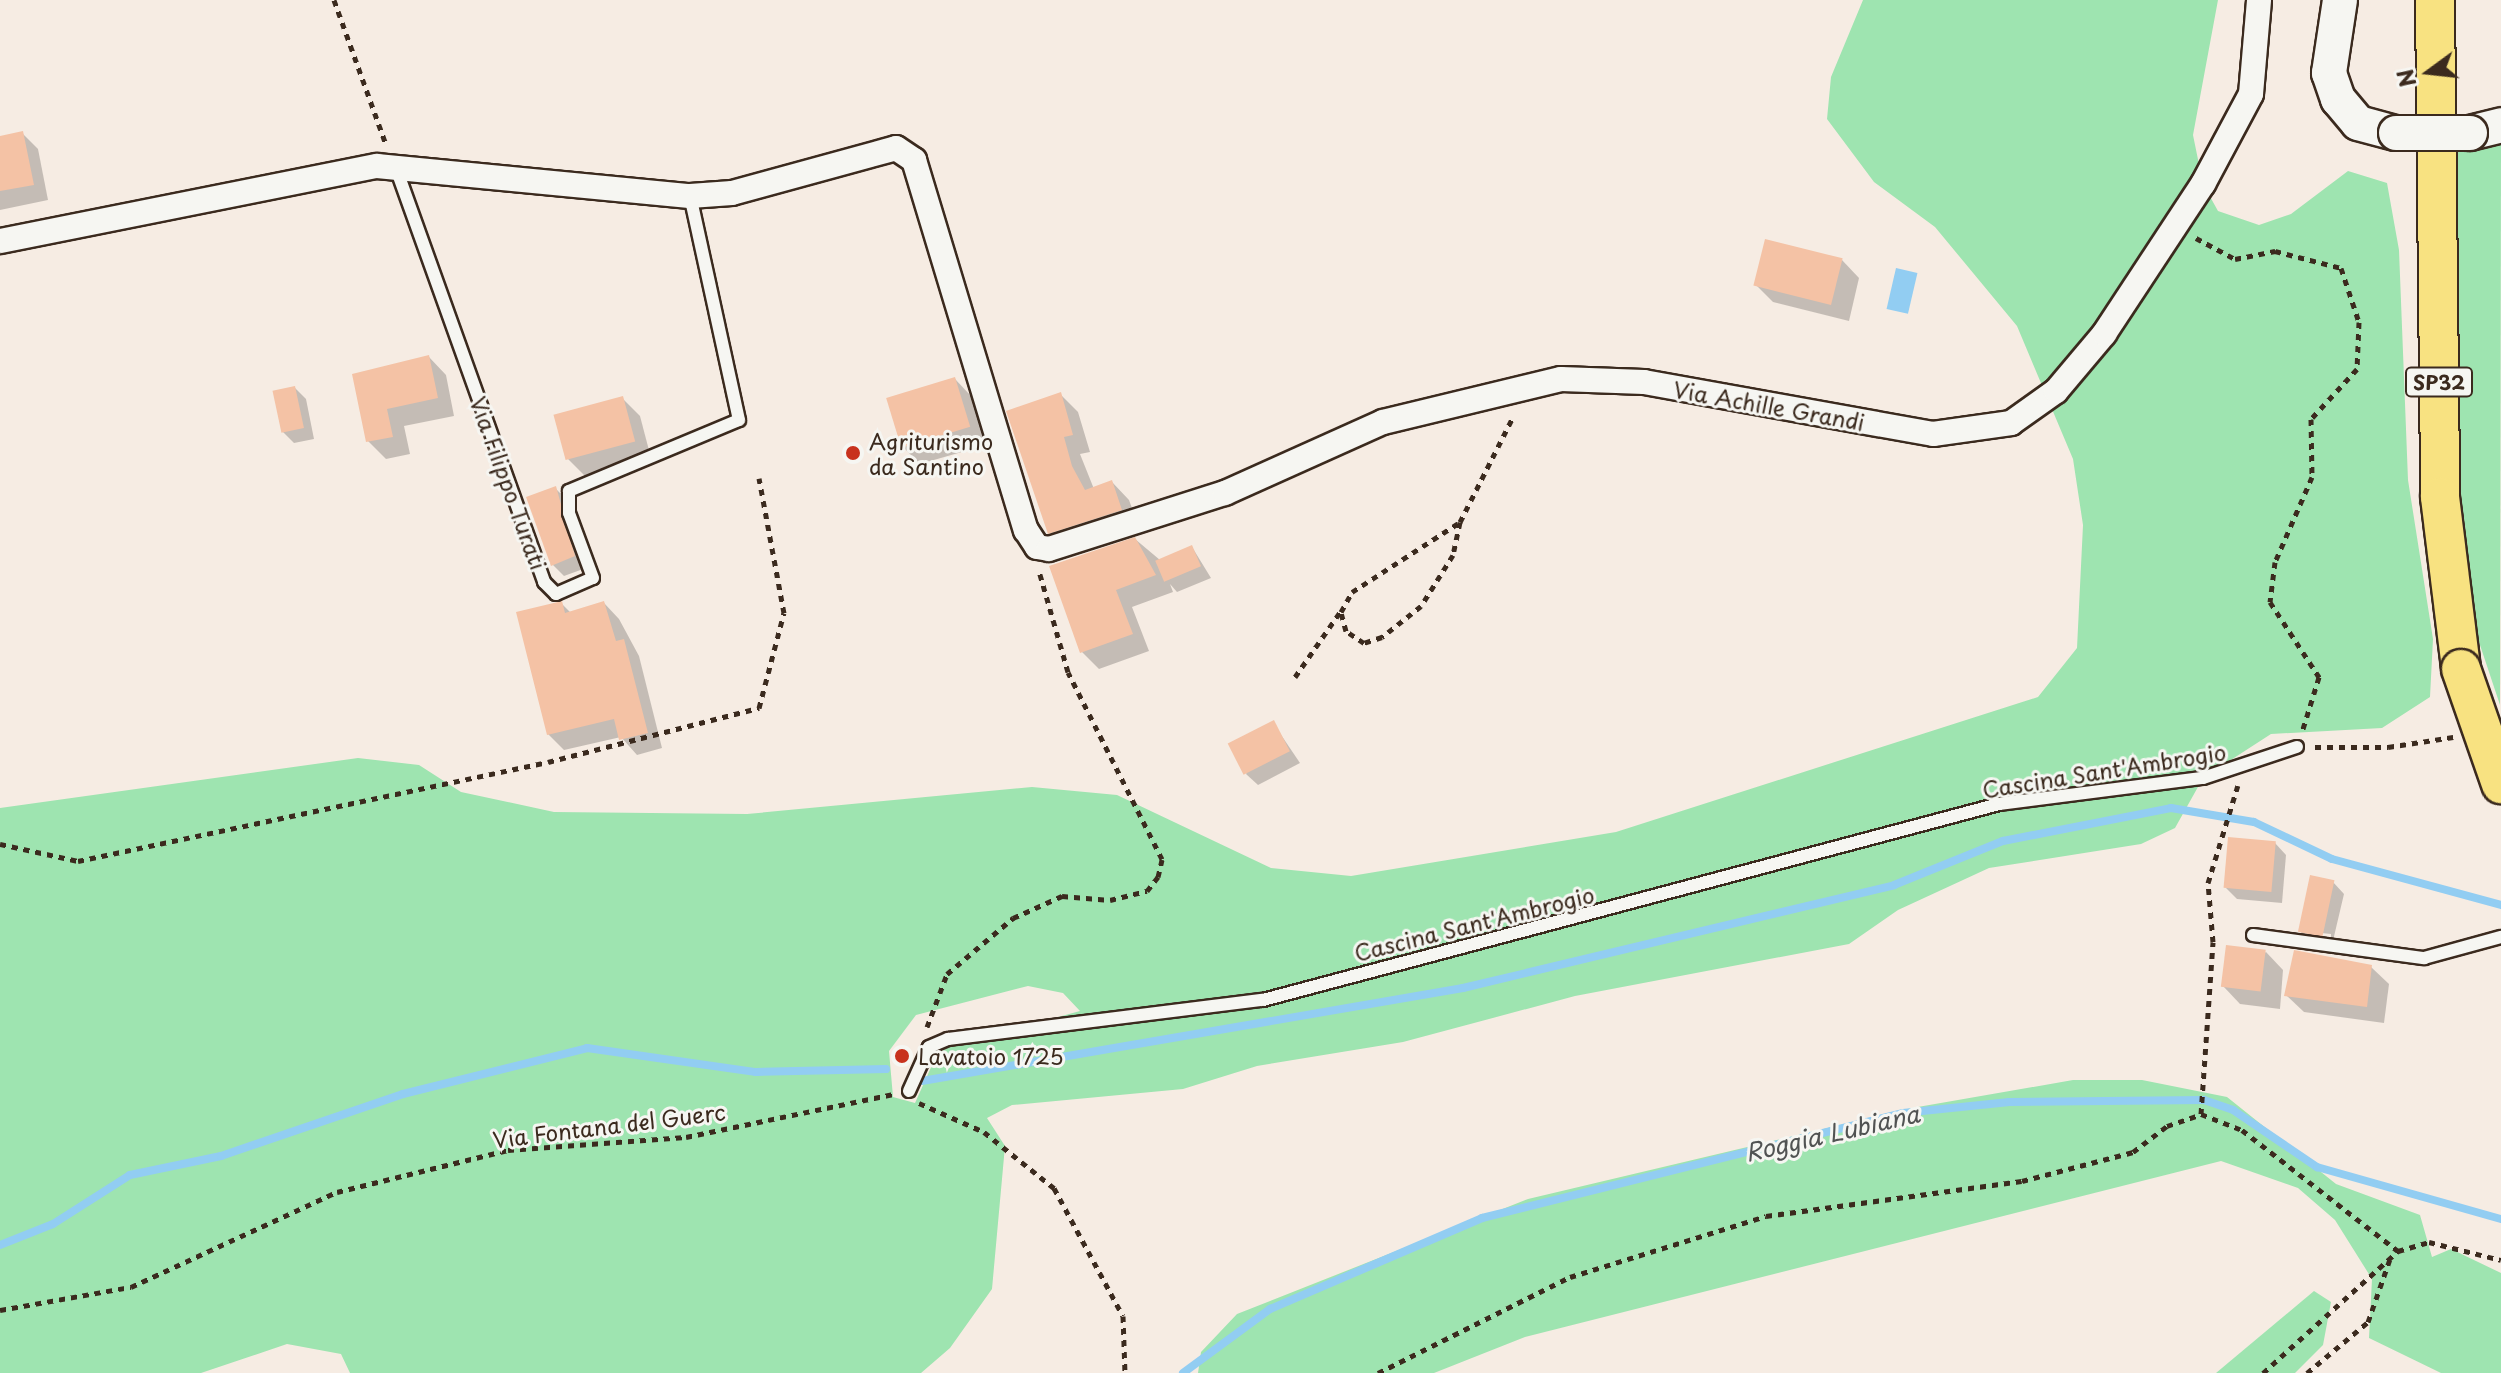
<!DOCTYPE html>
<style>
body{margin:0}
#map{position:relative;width:2501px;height:1373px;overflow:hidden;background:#f6ece3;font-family:"Playpen Sans",sans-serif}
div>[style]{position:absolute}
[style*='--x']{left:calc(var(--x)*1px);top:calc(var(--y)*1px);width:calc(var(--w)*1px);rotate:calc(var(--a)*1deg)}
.green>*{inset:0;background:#9ee4b0}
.water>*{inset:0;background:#92cdf2;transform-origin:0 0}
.shadow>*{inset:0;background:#0003}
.stream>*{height:8px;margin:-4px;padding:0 4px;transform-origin:4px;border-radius:4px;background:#92cdf2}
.building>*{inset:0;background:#f4c2a5;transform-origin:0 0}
.path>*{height:5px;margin-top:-2.5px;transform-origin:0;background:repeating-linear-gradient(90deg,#3b2a1e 0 6px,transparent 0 12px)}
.roads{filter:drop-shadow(2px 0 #3b2a1e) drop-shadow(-2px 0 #3b2a1e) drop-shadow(0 2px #3b2a1e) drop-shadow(0 -2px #3b2a1e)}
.lane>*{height:12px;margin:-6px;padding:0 6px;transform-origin:6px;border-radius:6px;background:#f6f6f2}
.street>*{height:24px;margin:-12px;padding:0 12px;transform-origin:12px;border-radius:12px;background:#f6f6f2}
.secondary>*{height:34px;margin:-17px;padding:0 17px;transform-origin:17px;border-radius:17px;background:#f6f6f2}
.primary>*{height:38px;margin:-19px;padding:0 19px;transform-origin:19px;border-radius:19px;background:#f8e281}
.bridges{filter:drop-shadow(2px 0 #3b2a1e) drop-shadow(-2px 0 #3b2a1e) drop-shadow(0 2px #3b2a1e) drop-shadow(0 -2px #3b2a1e)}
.secondary-bridge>*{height:34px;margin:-17px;padding:0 17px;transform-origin:17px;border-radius:17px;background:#f6f6f2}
.primary-bridge>*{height:38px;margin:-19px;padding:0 19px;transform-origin:19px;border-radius:19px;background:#f8e281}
.dots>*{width:22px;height:22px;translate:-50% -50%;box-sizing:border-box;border:4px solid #f6f6f2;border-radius:50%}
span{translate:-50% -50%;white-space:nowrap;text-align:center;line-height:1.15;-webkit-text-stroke:6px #f6f6f2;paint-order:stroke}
.shield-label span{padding:2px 6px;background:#f6f6f2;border:2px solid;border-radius:6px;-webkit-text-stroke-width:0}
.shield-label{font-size:20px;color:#3b2a1e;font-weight:700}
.street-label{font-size:22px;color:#3b2a1e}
.poi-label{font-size:22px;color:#3b2a1e}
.left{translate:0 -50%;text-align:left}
.water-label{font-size:24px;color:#515353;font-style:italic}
.north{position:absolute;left:2389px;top:32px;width:80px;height:80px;-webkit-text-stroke:6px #f6f6f2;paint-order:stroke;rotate:255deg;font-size:22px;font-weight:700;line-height:32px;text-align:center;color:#3b2a1e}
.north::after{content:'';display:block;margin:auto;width:28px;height:36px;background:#3b2a1e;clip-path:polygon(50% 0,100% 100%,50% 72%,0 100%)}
</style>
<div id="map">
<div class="green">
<div style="clip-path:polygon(evenodd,1863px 0,2218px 0,2193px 135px,2203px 184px,2218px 211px,2259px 225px,2291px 214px,2348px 171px,2387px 183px,2399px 250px,2408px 480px,2433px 639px,2430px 697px,2382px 728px,2271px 734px,2203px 778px,2175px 828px,2141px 844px,1989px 868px,1898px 910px,1849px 944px,1575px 996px,1403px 1042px,1257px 1066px,1183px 1089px,1012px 1105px,987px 1118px,1005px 1146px,992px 1289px,950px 1348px,921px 1373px,350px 1373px,341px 1354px,287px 1344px,201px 1373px,0 1373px,0 808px,358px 758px,419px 765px,461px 792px,554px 812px,747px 814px,1032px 787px,1117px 795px,1271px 868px,1351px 876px,1616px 832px,2038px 697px,2077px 648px,2083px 525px,2073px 459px,2017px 326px,1935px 227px,1874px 182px,1827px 119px,1831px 77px,1863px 0,1028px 986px,1063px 993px,1080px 1011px,949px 1047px,937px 1054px,915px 1103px,893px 1097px,889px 1051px,916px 1015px,1028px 986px)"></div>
<div style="clip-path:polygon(2453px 145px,2501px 145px,2500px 705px,2477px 636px,2455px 515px)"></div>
<div style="clip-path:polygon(2073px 1080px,2142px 1080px,2227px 1097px,2336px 1184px,2420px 1215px,2432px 1257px,2451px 1249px,2501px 1273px,2501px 1373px,2441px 1373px,2369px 1338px,2372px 1279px,2335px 1220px,2298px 1188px,2221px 1161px,1525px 1337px,1434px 1373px,1198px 1373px,1201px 1352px,1237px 1314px,1528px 1199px,1912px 1108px)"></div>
<div style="clip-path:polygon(2314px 1291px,2331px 1302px,2323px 1345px,2295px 1373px,2216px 1373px)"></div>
</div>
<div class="water">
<div style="left:1896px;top:268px;width:22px;height:42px;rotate:13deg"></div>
</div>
<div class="shadow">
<div style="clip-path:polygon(22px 133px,38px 149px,48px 200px,0 210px,0 138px)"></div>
<div style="clip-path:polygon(1842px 260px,1859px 278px,1849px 321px,1773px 302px,1756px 285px)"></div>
<div style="clip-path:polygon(429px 357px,446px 375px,454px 416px,404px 426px,410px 454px,386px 459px,368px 441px,355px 376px)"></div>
<div style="clip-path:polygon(955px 379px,972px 397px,986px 445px,920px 464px,903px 447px)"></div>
<div style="clip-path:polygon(295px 388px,306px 399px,314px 439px,294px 443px,283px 432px)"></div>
<div style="clip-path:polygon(1060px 394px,1078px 412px,1090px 452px,1080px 454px,1094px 489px,1112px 482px,1129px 500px,1139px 527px,1067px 550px,1050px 532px)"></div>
<div style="clip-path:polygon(622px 398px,640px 416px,651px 458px,586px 477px,568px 459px)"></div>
<div style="clip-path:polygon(555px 488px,567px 500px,586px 568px,564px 576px,552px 564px)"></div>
<div style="clip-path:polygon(1135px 539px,1160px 560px,1192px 547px,1211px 578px,1177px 592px,1170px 584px,1173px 592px,1132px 607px,1149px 651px,1099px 669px,1082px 652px)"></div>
<div style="clip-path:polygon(561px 603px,571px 613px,604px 603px,619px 619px,639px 656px,662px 748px,637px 755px,621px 737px,564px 750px,548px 734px)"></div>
<div style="clip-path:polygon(1273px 723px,1300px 763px,1258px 785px,1246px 774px)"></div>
<div style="clip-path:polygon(2275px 843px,2286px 855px,2282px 903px,2237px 899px,2226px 888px)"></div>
<div style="clip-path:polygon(evenodd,2333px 882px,2344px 894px,2332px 945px,2311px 943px,2300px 931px,2333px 882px,2311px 932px,2331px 934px,2331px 938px,2311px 936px,2311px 932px)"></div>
<div style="clip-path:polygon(2266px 952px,2283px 970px,2280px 1009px,2240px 1004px,2223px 986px)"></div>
<div style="clip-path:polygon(2371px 967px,2389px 984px,2384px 1023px,2304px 1012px,2286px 995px)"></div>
</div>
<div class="stream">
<div style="--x:922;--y:1081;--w:549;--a:-9.75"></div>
<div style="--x:1463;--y:988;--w:443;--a:-13.4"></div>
<div style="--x:1894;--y:885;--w:118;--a:-22"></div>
<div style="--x:2003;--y:841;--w:171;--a:-11.1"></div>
<div style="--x:2171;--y:808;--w:84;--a:9.6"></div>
<div style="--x:2254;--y:822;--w:86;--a:25.4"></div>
<div style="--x:2332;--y:859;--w:175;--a:15.2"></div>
<div style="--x:0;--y:1245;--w:57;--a:-21.6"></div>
<div style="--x:53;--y:1224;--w:91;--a:-32.5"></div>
<div style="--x:130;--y:1175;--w:93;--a:-11.8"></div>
<div style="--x:221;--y:1156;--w:192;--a:-18.8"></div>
<div style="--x:403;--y:1094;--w:190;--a:-14"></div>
<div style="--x:587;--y:1048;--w:171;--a:8.1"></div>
<div style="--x:756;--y:1072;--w:130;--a:-1.3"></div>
<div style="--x:1183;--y:1373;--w:108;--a:-36.3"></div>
<div style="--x:1270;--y:1309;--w:231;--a:-23.2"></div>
<div style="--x:1482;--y:1218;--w:434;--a:-14"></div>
<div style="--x:1903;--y:1113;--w:107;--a:-5.9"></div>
<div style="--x:2009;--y:1102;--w:195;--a:-0.6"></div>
<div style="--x:2204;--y:1100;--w:31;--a:19"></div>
<div style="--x:2233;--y:1110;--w:102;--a:34.2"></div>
<div style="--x:2317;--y:1167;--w:191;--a:15.8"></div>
</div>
<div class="building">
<div style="clip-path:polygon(23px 131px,34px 185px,0 191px,0 136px)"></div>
<div style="left:1765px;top:239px;width:80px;height:48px;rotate:14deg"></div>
<div style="clip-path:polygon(429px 355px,438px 398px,387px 409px,393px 437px,366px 442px,352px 374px)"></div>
<div style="left:955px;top:377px;width:52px;height:72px;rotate:73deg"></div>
<div style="left:295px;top:386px;width:43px;height:23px;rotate:78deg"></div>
<div style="clip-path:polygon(1061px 392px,1073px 435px,1064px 437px,1072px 466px,1085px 490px,1112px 480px,1122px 510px,1048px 534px,1006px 411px)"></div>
<div style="left:623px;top:396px;width:47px;height:72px;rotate:75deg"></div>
<div style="clip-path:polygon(556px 486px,575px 556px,551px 566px,526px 497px)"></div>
<div style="clip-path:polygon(1135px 537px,1156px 575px,1116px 590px,1133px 634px,1080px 653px,1049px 566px)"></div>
<div style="left:1192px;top:545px;width:23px;height:40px;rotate:67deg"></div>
<div style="clip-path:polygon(562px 601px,565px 613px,604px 601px,616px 641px,624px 639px,648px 733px,619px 740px,614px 719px,547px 735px,516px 612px)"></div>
<div style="left:1274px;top:720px;width:35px;height:52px;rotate:63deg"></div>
<div style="left:2228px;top:837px;width:48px;height:51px;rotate:5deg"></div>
<div style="left:2310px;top:875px;width:25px;height:58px;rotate:12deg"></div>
<div style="left:2226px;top:945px;width:40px;height:42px;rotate:7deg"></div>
<div style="clip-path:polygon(2294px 950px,2372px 965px,2367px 1007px,2284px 996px)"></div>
</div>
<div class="path">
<div style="--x:334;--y:0;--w:151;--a:70.2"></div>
<div style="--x:2196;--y:238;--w:44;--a:28.3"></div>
<div style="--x:2235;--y:259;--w:41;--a:-11.3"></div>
<div style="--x:2275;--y:251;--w:68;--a:14.4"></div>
<div style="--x:2341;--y:268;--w:57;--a:71.6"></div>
<div style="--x:2359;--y:322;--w:47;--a:92.4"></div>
<div style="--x:2357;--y:369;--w:68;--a:132.6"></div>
<div style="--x:2311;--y:419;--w:58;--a:89"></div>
<div style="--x:2312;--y:477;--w:93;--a:113.5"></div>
<div style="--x:2275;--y:562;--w:40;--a:97.1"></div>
<div style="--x:2270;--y:602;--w:90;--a:56.8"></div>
<div style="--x:2319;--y:677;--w:58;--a:107.2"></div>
<div style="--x:1460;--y:522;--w:34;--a:102"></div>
<div style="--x:1453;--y:555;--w:60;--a:122.1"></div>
<div style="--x:1421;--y:606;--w:50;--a:141.5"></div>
<div style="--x:1382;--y:637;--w:19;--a:162"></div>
<div style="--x:1364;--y:643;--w:22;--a:-146"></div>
<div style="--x:1346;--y:631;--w:20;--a:-105"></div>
<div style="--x:1341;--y:612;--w:23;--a:-61"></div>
<div style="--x:1352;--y:592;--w:129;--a:-32.9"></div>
<div style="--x:1460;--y:522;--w:118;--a:-63.2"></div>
<div style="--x:1295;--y:677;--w:79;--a:-55.3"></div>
<div style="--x:2315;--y:747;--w:73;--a:0"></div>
<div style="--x:2388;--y:747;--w:66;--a:-8.7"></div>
<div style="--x:0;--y:844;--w:80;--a:12.3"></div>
<div style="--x:78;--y:861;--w:480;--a:-11.9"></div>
<div style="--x:548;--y:762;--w:218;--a:-14.4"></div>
<div style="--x:759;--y:708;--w:98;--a:-75.3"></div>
<div style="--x:784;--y:613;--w:137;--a:-100.5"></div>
<div style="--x:927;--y:1027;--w:57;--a:-69.3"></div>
<div style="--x:947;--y:974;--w:87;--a:-40.3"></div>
<div style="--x:1013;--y:918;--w:54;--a:-24.2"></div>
<div style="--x:1062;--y:896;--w:48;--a:4.8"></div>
<div style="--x:1110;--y:900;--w:38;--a:-14"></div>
<div style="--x:1147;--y:891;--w:18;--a:-52"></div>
<div style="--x:1158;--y:877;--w:18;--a:-77"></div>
<div style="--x:1162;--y:859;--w:209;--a:-116.7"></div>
<div style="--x:1068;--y:672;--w:105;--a:-106"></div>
<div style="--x:919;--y:1103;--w:71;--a:24"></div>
<div style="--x:984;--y:1132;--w:90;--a:38.7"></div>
<div style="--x:1054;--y:1188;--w:145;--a:61.7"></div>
<div style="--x:1123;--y:1316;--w:57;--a:88"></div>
<div style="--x:2201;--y:1114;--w:172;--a:-86"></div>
<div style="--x:2213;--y:942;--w:59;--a:-94.8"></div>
<div style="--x:2208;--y:883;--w:102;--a:-73"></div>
<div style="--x:0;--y:1310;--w:133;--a:-10"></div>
<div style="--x:131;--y:1287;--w:227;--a:-24.8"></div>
<div style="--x:337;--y:1192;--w:176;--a:-13.8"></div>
<div style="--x:508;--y:1150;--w:178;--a:-4.2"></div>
<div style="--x:686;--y:1137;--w:212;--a:-11.7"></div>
<div style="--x:1378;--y:1373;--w:215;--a:-26.6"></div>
<div style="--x:1570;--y:1277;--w:205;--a:-17.3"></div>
<div style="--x:1766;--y:1216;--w:258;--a:-7.8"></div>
<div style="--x:2022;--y:1181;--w:115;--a:-14.6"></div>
<div style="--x:2133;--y:1152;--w:43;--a:-37.4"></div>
<div style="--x:2167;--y:1126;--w:36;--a:-19"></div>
<div style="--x:2201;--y:1114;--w:44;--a:21.3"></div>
<div style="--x:2242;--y:1130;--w:197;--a:37.8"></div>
<div style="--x:2263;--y:1373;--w:182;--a:-42.1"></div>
<div style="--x:2398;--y:1251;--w:32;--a:-16"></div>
<div style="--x:2429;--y:1242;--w:74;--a:14"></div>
<div style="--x:2307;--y:1373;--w:80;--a:-39.9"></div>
<div style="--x:2368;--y:1322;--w:67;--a:-70.8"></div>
</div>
<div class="roads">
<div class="lane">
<div style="--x:396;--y:168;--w:440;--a:70.3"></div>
<div style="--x:544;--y:582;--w:17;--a:45"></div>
<div style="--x:556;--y:594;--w:40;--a:-23.4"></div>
<div style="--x:593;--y:578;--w:69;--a:-110.3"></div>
<div style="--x:569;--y:513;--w:22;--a:-90"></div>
<div style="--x:569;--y:491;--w:184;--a:-22.7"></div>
<div style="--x:739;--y:420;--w:229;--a:-102.3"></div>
<div style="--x:2253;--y:935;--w:173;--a:7.7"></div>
<div style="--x:2424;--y:958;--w:80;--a:-15.3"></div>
<div style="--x:909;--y:1091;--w:48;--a:-65.6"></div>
<div style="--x:929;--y:1047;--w:21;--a:-23"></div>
<div style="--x:948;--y:1039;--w:317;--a:-7.1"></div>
<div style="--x:1263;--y:1000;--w:762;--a:-14.91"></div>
<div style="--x:1999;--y:804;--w:206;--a:-7.3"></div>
<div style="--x:2203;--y:778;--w:99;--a:-18.3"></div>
</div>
<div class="street">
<div style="--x:0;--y:241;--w:384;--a:-11.3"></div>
<div style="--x:377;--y:166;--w:314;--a:5.5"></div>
<div style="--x:690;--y:196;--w:42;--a:-4.1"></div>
<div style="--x:732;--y:193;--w:170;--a:-15.3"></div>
<div style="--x:896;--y:148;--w:22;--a:34"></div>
<div style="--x:914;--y:160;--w:387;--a:73.2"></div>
<div style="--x:1026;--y:530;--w:20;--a:57"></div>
<div style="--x:1037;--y:547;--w:12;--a:9"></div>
<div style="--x:1049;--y:549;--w:185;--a:-17.7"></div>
<div style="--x:1225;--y:493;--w:173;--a:-24.2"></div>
<div style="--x:1383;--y:422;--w:183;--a:-13.6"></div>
<div style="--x:1561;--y:379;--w:83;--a:2.1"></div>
<div style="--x:1644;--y:382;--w:294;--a:10.2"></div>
<div style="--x:1933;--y:434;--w:79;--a:-8"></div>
<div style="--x:2011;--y:423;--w:55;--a:-35.4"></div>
<div style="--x:2056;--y:391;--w:75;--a:-49.9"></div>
<div style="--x:2104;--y:334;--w:180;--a:-56.6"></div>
<div style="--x:2203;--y:184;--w:102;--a:-61.9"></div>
<div style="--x:2251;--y:94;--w:94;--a:-85.1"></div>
</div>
<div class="secondary">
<div style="--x:2340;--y:0;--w:74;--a:98.6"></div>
<div style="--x:2329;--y:73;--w:28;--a:71"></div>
<div style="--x:2338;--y:99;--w:31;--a:50"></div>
<div style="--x:2358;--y:123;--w:39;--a:15"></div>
<div style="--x:2470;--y:133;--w:32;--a:-14"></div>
</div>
<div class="primary">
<div style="--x:2435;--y:0;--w:497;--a:89.4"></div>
<div style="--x:2440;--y:497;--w:173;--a:83"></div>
</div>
</div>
<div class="bridges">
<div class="secondary-bridge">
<div style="--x:2396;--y:133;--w:74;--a:0"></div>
</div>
<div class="primary-bridge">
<div style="--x:2461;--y:669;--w:122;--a:70.8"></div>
</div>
</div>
<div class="dots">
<div style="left:853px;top:453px;background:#c8321e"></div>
<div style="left:902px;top:1056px;background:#c8321e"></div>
</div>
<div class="shield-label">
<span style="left:2439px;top:382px">SP32</span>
</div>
<div class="street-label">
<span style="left:1769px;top:405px;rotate:10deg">Via Achille Grandi</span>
<span style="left:509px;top:483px;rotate:70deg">Via Filippo Turati</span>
<span style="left:2104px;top:770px;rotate:-9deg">Cascina Sant'Ambrogio</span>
<span style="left:1474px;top:923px;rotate:-14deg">Cascina Sant'Ambrogio</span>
<span style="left:609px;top:1125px;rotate:-7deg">Via Fontana del Guerc</span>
</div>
<div class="poi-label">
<span class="left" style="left:869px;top:453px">Agriturismo<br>da Santino</span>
<span class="left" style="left:918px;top:1056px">Lavatoio 1725</span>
</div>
<div class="water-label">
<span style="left:1832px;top:1133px;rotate:-13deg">Roggia Lubiana</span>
</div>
<div class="north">N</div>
</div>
